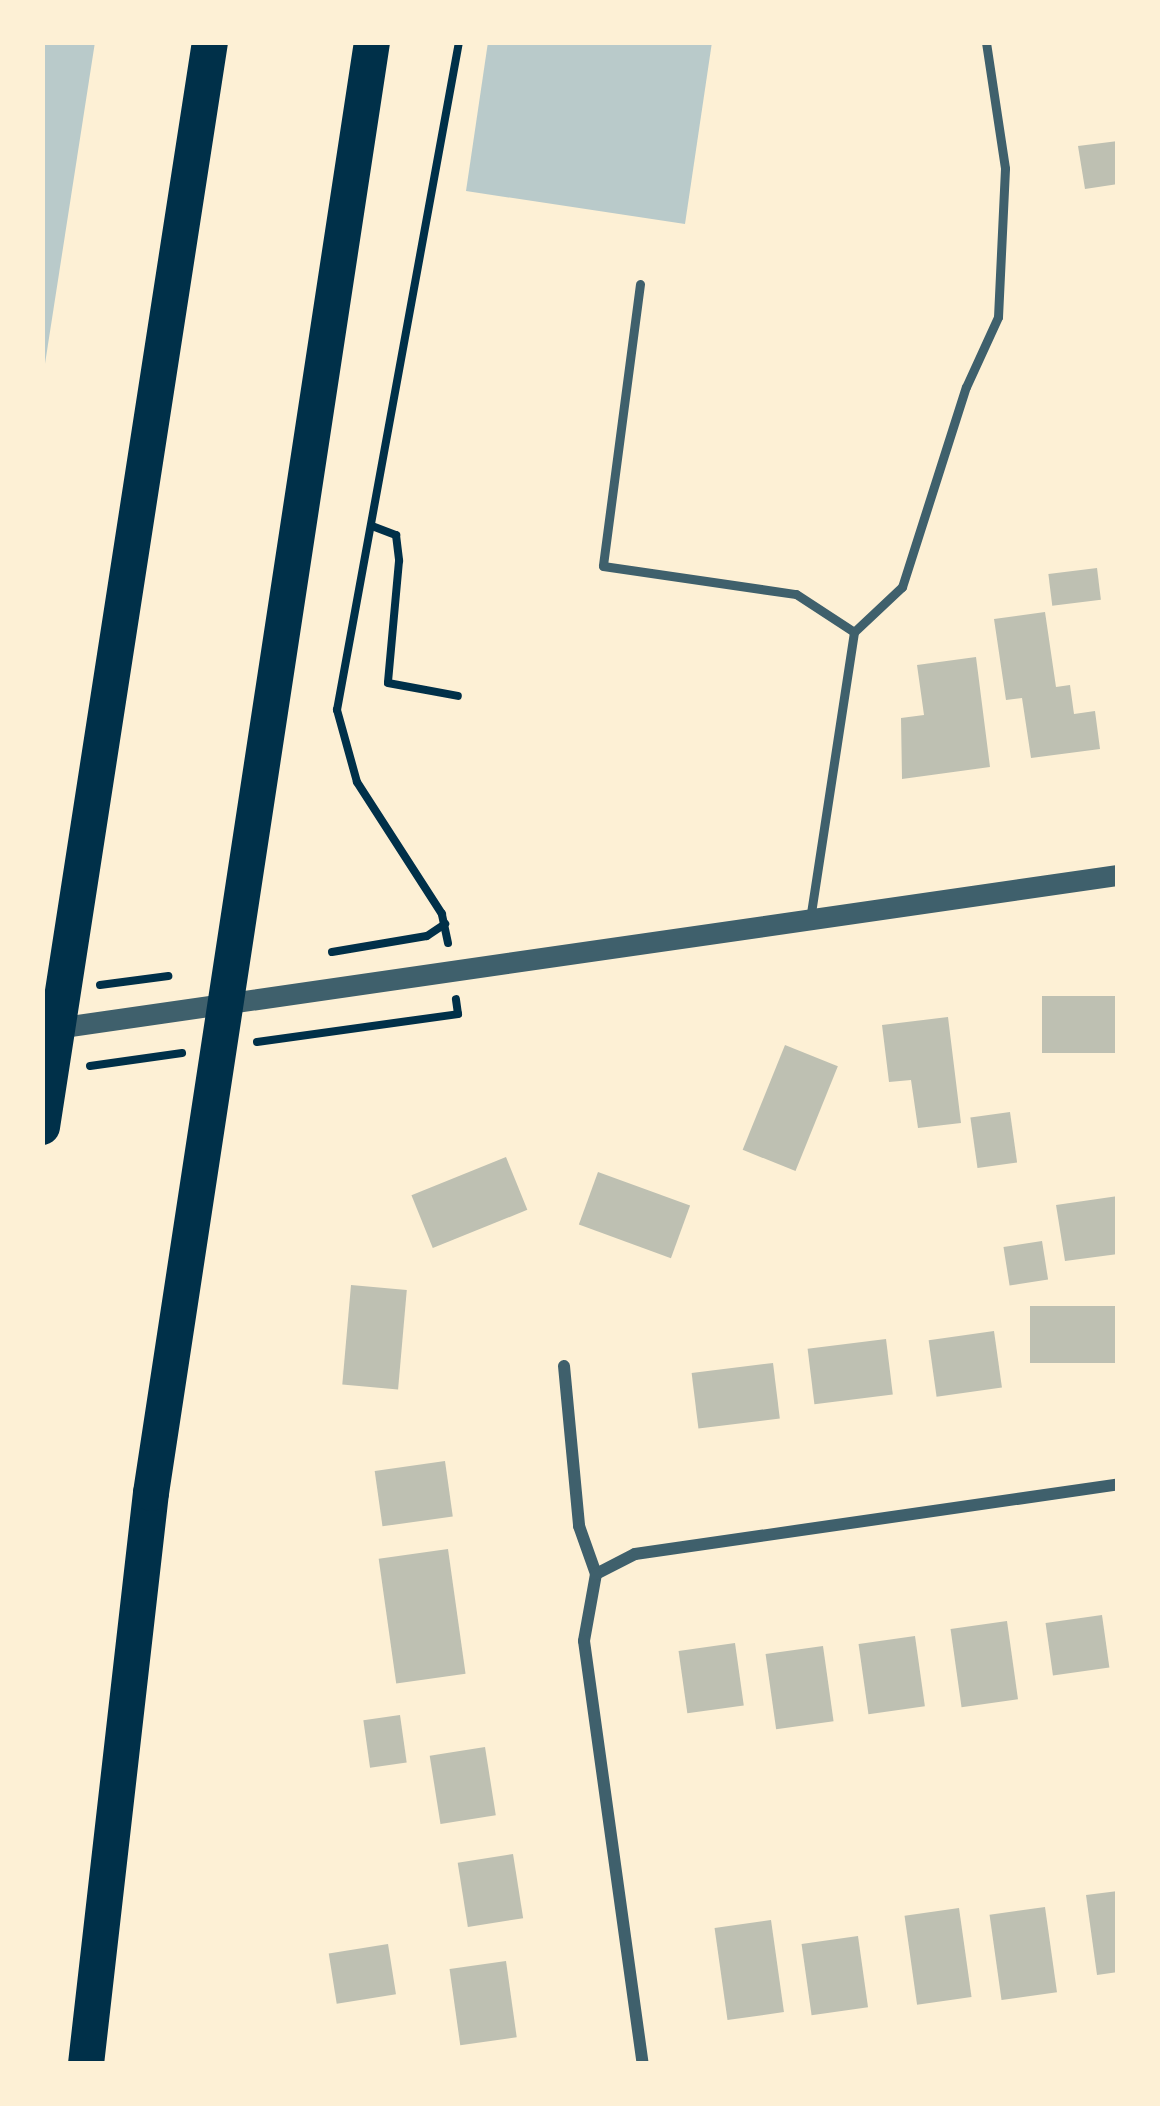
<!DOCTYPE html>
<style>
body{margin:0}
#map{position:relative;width:1160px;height:2106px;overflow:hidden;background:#fdf0d5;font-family:Signika,sans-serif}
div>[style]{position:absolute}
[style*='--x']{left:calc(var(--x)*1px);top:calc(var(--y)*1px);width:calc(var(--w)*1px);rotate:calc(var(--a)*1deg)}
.green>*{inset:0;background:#b9caca}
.building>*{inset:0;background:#bec0b2;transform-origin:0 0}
.path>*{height:8px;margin:-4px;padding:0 4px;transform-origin:4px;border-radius:4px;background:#003049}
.service>*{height:9px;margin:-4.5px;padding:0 4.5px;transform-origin:4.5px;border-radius:4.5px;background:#3f606c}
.minor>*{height:12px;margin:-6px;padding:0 6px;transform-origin:6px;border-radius:6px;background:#3f606c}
.tertiary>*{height:21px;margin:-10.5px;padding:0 10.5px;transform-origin:10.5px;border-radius:10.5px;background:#3f606c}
.motorway>*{height:36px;margin:-18px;padding:0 18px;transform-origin:18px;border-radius:18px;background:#003049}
span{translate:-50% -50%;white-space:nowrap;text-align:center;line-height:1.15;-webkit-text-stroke:9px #fdf0d5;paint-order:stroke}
.frame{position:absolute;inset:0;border:45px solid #fdf0d5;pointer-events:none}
</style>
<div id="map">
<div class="green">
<div style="clip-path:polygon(42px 42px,95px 42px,42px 383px)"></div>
<div style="clip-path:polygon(488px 42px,712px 42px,685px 224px,466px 191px)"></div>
</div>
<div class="building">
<div style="clip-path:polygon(1118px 141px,1118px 184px,1085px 189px,1078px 146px)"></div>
<div style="left:1097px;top:568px;width:32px;height:49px;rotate:83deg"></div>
<div style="clip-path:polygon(1045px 612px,1056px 687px,1070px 685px,1074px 714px,1095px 711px,1100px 749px,1031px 758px,1022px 698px,1006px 700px,994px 619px)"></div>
<div style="clip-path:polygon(976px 657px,990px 767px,902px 779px,901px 718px,924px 715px,917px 665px)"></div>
<div style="left:1118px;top:996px;width:57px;height:76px;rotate:90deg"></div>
<div style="clip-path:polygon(948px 1017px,961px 1123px,918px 1128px,911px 1080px,889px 1082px,882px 1025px)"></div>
<div style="left:785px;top:1045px;width:57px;height:113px;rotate:22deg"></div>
<div style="left:1010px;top:1112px;width:51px;height:40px;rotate:82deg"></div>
<div style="left:506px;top:1157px;width:57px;height:102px;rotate:68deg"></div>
<div style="left:598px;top:1172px;width:98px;height:56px;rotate:20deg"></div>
<div style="clip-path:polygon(1118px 1196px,1118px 1254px,1065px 1261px,1056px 1205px)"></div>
<div style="left:1042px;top:1241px;width:39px;height:39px;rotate:81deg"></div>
<div style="left:351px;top:1285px;width:56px;height:100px;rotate:5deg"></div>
<div style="left:1118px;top:1306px;width:57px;height:88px;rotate:90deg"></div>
<div style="left:994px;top:1331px;width:57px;height:66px;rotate:82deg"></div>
<div style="left:886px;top:1339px;width:56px;height:79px;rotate:83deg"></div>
<div style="left:773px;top:1363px;width:56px;height:82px;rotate:83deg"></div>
<div style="left:445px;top:1461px;width:56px;height:71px;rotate:82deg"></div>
<div style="left:448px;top:1549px;width:126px;height:70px;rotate:82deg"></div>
<div style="left:1102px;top:1615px;width:53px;height:57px;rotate:82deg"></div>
<div style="left:1007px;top:1621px;width:79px;height:57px;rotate:82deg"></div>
<div style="left:915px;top:1636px;width:71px;height:57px;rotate:82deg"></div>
<div style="left:735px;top:1643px;width:63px;height:57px;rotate:82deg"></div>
<div style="left:823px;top:1646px;width:76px;height:58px;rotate:82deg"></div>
<div style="left:400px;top:1715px;width:48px;height:37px;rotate:82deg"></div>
<div style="left:485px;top:1747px;width:69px;height:56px;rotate:81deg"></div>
<div style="left:513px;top:1854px;width:65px;height:56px;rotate:81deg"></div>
<div style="clip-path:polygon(1118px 1891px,1118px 1972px,1097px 1975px,1086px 1895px)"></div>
<div style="left:1045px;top:1907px;width:86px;height:56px;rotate:82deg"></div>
<div style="left:959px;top:1908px;width:90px;height:55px;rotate:82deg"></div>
<div style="left:771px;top:1920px;width:93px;height:57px;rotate:82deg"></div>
<div style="left:858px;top:1936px;width:72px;height:57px;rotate:82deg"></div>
<div style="left:388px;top:1944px;width:51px;height:60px;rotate:81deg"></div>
<div style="left:506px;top:1961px;width:77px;height:57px;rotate:82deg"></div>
</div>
<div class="path">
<div style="--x:372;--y:526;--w:26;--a:21"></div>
<div style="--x:396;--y:535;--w:26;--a:83"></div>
<div style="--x:399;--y:561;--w:122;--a:95.2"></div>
<div style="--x:388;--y:683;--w:71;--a:10.5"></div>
<div style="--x:448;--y:943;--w:30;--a:-102"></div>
<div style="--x:442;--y:914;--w:157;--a:-122.8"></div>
<div style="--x:357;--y:782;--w:75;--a:-105.5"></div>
<div style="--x:337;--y:710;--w:679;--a:-79.65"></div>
<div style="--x:332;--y:952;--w:96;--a:-9.6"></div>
<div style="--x:427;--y:936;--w:22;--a:-34"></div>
<div style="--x:100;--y:985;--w:69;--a:-7.5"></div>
<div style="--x:257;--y:1042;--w:203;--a:-7.9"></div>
<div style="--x:458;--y:1014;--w:15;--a:-98"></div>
<div style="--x:90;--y:1066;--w:93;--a:-8"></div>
</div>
<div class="service">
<div style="--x:640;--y:284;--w:284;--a:97.5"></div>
<div style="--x:603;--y:566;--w:195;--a:8.3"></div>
<div style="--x:796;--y:594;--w:69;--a:33.2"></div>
<div style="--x:854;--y:632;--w:289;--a:98.7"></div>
<div style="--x:854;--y:632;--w:66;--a:-43.2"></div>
<div style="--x:902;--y:587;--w:210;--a:-72.3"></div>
<div style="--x:966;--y:387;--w:77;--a:-65.4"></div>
<div style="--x:998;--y:317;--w:149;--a:-87.3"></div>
<div style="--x:1005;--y:168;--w:127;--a:-98.6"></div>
</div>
<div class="minor">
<div style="--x:564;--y:1366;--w:161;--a:84.6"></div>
<div style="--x:579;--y:1526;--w:51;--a:70.5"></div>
<div style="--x:596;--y:1574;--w:68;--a:100.2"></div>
<div style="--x:584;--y:1641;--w:427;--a:82.1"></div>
<div style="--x:596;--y:1574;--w:44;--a:-27.1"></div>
<div style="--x:635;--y:1554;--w:488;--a:-8.2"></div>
</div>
<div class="tertiary">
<div style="--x:49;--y:1029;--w:1080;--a:-8.2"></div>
</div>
<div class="motorway">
<div style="--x:42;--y:1127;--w:1098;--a:-81.2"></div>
<div style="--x:86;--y:2064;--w:575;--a:-83.51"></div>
<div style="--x:151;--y:1493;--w:1468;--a:-81.34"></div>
</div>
<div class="frame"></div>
</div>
